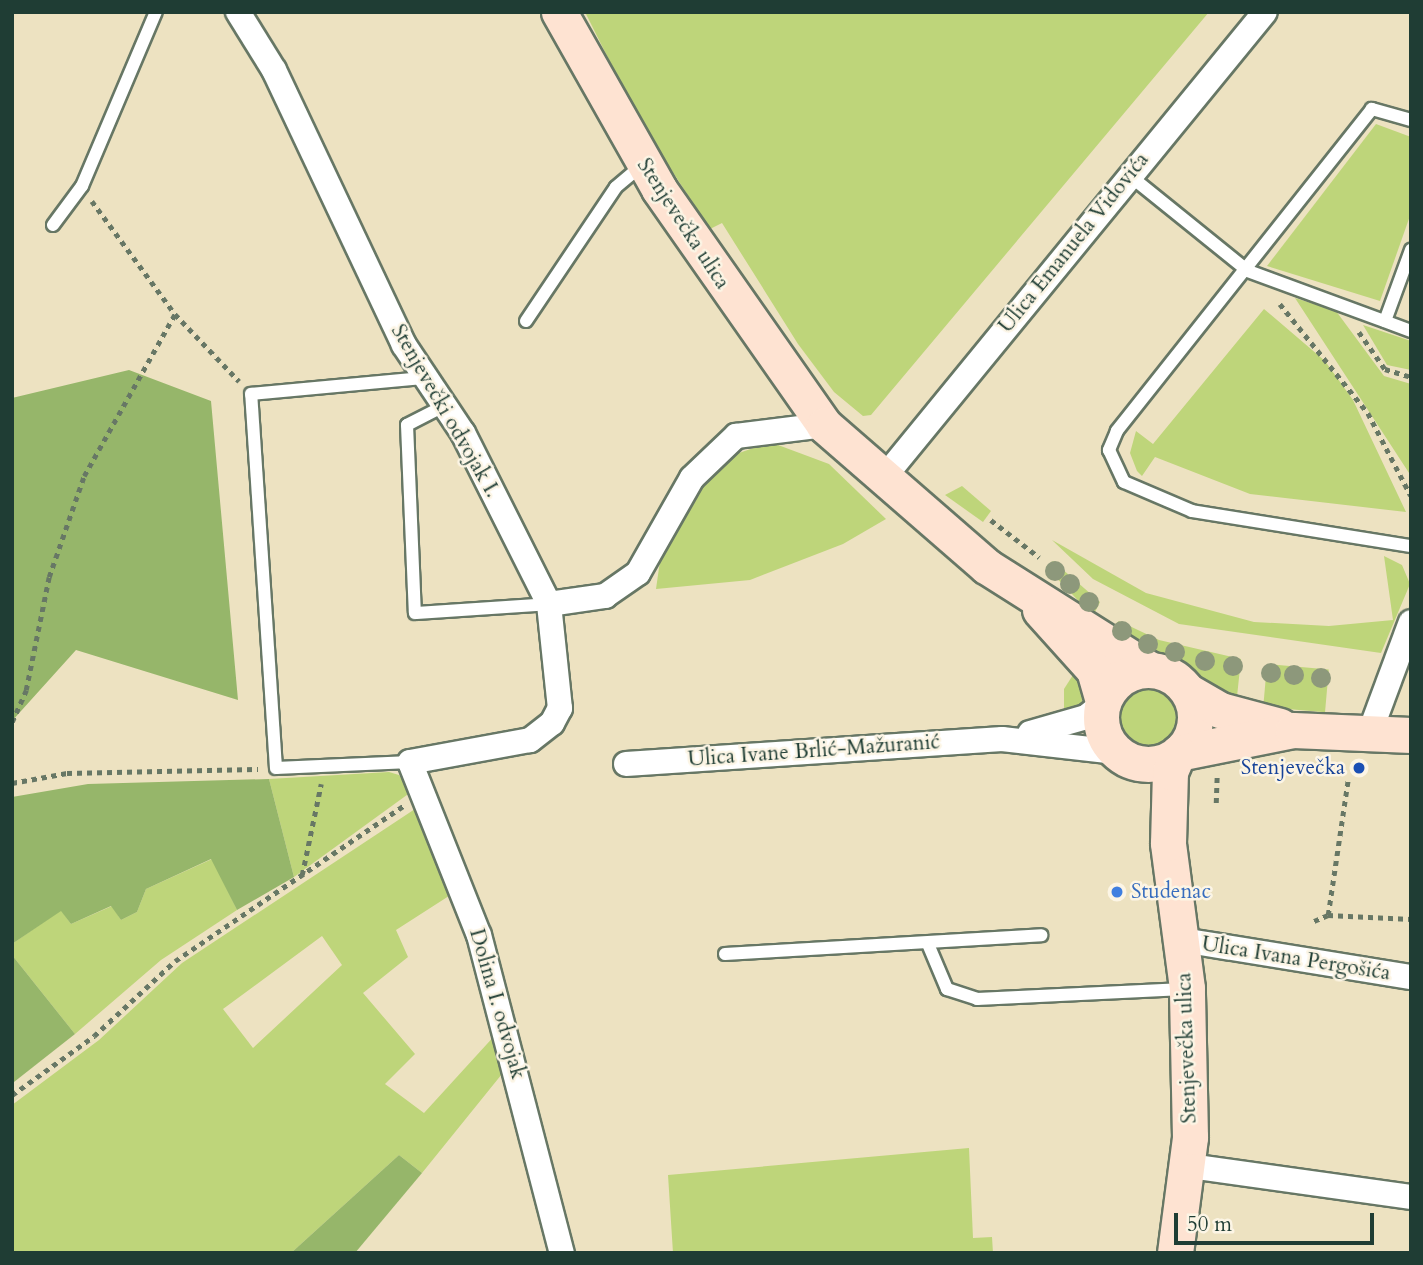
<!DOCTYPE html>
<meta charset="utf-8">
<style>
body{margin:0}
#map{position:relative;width:1423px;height:1265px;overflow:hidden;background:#ede2c1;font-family:Cardo,serif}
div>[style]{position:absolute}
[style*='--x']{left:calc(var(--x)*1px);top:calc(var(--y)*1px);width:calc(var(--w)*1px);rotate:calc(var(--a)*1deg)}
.green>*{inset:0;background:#bed57a;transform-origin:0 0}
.round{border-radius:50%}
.forest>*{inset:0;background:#96b66a}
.path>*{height:4.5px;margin-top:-2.25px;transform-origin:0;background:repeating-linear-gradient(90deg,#677765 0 5px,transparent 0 10px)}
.roads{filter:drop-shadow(2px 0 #677765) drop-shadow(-2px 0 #677765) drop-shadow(0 2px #677765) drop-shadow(0 -2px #677765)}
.lane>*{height:12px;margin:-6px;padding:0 6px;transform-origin:6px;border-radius:6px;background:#fff}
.street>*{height:24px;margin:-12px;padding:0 12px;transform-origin:12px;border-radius:12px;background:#fff}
.secondary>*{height:35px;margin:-17.5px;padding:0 17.5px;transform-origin:17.5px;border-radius:17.5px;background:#fee3d2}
.secondary>.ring{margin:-17.5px;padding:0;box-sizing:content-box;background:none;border:35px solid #fee3d2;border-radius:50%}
.trees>*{width:20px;height:20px;margin:-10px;border-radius:50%;background:#8d987b}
.dots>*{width:19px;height:19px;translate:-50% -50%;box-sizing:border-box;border:4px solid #fcf5e5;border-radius:50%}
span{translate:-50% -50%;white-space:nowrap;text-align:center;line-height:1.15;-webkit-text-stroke:5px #fcf5e5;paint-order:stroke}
.street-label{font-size:21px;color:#1f3d34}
.transit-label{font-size:21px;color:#164399}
.right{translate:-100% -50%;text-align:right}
.shop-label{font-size:21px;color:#366cbe}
.left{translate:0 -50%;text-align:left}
.frame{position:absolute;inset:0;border:14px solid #1f3d34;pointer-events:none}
.scale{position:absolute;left:1174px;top:1213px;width:200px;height:32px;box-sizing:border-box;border:4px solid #1f3d34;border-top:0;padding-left:9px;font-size:21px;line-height:24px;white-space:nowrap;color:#1f3d34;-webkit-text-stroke:5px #fcf5e5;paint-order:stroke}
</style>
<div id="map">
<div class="green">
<div style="clip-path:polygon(585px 12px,1209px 12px,871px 415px,863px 416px,834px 392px,798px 344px,722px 223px,710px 229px,640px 122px)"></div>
<div style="clip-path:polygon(1376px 124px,1411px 137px,1411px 213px,1380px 301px,1267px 266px)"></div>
<div style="clip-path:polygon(1295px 298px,1336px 311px,1384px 376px,1411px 384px,1411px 476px)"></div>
<div style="clip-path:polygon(1264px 309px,1325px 361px,1353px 400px,1406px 512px,1250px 494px,1155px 457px,1142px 476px,1137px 471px,1130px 453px,1136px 431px,1153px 444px)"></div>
<div style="clip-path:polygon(1363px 325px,1411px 341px,1411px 370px,1387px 365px)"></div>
<div style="clip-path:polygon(770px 442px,829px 464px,886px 519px,843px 544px,750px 580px,656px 589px,662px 547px,698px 488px,722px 459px)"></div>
<div style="clip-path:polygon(962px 486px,991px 511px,983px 522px,945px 495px)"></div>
<div style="clip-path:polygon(1052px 540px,1146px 593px,1254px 622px,1329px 626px,1393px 620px,1384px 556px,1402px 565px,1410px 584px,1381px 653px,1179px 624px,1093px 579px)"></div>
<div style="clip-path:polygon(1053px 561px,1100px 602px,1093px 616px,1046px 567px)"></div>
<div style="clip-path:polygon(1119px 621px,1159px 640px,1241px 659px,1236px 706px,1182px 664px,1148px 654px,1109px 629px)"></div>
<div style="clip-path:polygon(1080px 664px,1086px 692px,1080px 706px,1064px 714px,1064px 689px)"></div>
<div style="left:1267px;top:664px;width:62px;height:43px;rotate:5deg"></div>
<div class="round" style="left:1119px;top:686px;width:60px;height:60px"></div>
<div style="clip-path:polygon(389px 772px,399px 775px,411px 792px,294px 877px,269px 779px)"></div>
<div style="clip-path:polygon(evenodd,415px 809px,452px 894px,396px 930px,408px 957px,363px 993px,415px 1054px,385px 1084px,424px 1113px,497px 1033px,506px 1069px,422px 1173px,399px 1155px,291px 1253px,12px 1253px,12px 1105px,99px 1040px,182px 963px,415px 809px,322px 936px,342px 965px,253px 1048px,223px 1009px,322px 936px)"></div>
<div style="clip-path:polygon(212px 859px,237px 910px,161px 960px,75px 1034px,12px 955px,12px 944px,61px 910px,71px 924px,112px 906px,121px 920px,137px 912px,146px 889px)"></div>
<div style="clip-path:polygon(969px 1148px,973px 1238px,992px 1237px,993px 1253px,673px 1253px,668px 1175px)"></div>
</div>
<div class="forest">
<div style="clip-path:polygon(129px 370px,211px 401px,238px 700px,76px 650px,12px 721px,12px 398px)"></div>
<div style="clip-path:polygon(269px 779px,294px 877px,237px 910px,211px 859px,146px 889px,137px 912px,121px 920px,111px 906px,71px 924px,61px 911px,12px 944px,12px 797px,88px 784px)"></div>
<div style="clip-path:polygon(12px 955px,75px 1034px,14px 1082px,12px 1080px)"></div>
<div style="clip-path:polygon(399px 1155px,422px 1173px,355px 1253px,291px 1253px)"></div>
</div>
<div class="path">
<div style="--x:92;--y:201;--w:140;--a:53.7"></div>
<div style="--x:175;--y:314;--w:93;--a:46.3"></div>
<div style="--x:1280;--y:304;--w:140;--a:51.1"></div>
<div style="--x:1368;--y:413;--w:93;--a:62.6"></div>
<div style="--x:1359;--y:332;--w:45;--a:54.9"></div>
<div style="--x:1385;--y:369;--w:27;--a:17"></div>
<div style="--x:991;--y:520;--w:61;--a:37.6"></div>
<div style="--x:12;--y:722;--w:35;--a:-66"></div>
<div style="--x:26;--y:690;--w:115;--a:-78.5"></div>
<div style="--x:49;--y:577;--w:107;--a:-70.9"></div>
<div style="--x:84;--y:476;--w:186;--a:-60.7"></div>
<div style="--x:12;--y:783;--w:56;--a:-10.3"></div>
<div style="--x:67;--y:773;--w:191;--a:-1.2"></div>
<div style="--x:1216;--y:803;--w:30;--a:-88"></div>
<div style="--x:302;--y:875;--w:93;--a:-78.2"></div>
<div style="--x:1328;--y:915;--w:136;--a:-81.6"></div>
<div style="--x:1314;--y:921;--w:15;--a:-23"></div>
<div style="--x:1328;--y:915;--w:83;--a:2.8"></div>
<div style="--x:12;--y:1095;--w:101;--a:-35.7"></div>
<div style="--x:94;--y:1036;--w:110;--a:-42.8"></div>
<div style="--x:175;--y:961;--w:276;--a:-34.2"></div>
</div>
<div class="roads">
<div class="lane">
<div style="--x:1411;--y:120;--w:41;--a:-164.2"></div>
<div style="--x:1372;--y:109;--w:411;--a:128.4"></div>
<div style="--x:1117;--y:431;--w:21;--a:113"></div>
<div style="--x:1109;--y:450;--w:35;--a:65"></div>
<div style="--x:1124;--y:482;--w:74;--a:23.1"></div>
<div style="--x:1192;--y:511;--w:222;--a:9.1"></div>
<div style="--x:1129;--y:175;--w:153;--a:38.9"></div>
<div style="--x:1248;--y:271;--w:174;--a:20.2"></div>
<div style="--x:53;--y:225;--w:49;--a:-53.4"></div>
<div style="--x:82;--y:186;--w:189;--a:-67"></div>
<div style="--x:526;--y:321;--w:161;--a:-56.1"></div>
<div style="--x:616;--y:187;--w:34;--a:-40"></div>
<div style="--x:1385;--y:321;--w:76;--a:-69.9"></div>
<div style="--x:440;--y:408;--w:37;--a:153"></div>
<div style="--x:407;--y:425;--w:188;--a:87.6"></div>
<div style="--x:415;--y:613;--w:134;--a:-3.8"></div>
<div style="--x:410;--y:762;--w:134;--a:177.4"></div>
<div style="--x:276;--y:768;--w:375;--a:-93.8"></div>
<div style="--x:251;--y:394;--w:172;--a:-5.3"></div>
<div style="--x:928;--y:944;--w:49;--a:67.1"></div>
<div style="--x:947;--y:989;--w:32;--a:18"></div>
<div style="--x:977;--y:999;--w:207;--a:-2.8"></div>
<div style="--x:725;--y:954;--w:317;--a:-3.4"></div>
</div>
<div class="street">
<div style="--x:238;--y:12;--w:68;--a:58.2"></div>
<div style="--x:274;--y:70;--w:304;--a:64.7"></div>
<div style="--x:404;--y:345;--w:106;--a:56.2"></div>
<div style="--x:463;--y:433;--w:191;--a:63.3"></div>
<div style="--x:549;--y:604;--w:105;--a:84"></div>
<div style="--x:560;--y:708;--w:17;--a:118"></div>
<div style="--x:552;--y:723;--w:28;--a:142"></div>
<div style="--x:530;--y:740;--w:122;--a:169.6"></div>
<div style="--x:410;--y:762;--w:186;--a:68.3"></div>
<div style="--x:479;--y:935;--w:329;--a:75.4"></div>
<div style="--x:886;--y:475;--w:598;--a:-50.7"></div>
<div style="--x:549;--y:604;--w:57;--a:-8.1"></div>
<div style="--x:605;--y:596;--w:40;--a:-34.9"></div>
<div style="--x:638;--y:573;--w:109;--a:-60.4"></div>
<div style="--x:692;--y:478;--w:61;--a:-43.7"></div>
<div style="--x:736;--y:436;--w:89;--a:-7.1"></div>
<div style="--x:1370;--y:732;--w:117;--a:-69.6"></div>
<div style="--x:1030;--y:733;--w:58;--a:-15.9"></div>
<div style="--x:1086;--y:717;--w:21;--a:-39"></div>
<div style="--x:626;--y:764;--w:377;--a:-3.8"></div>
<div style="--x:1002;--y:739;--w:115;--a:6.5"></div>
<div style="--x:1182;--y:940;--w:232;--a:9.2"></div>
<div style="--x:1190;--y:1166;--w:223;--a:8"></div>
</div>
<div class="secondary">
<div style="--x:559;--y:12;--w:203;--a:60.5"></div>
<div style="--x:659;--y:189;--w:288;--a:55"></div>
<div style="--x:824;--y:425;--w:215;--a:41"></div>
<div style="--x:986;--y:566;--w:193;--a:32.3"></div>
<div style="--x:1040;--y:610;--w:81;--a:48"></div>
<div style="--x:1094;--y:670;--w:32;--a:74"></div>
<div class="ring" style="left:1101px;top:670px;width:59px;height:59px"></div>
<div style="--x:1189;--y:692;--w:36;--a:30"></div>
<div style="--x:1220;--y:710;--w:62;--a:14.9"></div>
<div style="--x:1178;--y:753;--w:117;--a:-11.3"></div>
<div style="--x:1293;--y:730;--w:118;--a:2.4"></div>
<div style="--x:1175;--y:1253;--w:117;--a:-82.6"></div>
<div style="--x:1190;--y:1137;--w:149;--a:-91.2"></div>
<div style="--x:1187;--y:988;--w:146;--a:-97.5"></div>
<div style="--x:1168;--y:843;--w:71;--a:-88.4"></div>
<div style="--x:1170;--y:772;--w:21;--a:-67"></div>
</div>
</div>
<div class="trees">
<div style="left:1055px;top:571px"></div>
<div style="left:1070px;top:584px"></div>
<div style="left:1089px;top:602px"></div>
<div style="left:1122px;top:631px"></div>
<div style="left:1148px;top:644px"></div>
<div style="left:1175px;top:652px"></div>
<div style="left:1205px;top:661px"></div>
<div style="left:1233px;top:666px"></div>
<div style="left:1271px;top:673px"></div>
<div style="left:1294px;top:675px"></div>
<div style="left:1321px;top:678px"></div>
</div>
<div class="dots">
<div style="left:1359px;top:768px;background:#1a4fb4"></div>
<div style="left:1117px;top:892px;background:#3f7fe0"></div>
</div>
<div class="street-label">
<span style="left:683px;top:224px;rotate:57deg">Stenjevečka ulica</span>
<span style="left:1074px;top:243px;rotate:-51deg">Ulica Emanuela Vidovića</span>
<span style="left:445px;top:411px;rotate:60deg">Stenjevečki odvojak I.</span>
<span style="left:814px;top:751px;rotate:-4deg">Ulica Ivane Brlić-Mažuranić</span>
<span style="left:1296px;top:959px;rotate:9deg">Ulica Ivana Pergošića</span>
<span style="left:497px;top:1004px;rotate:74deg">Dolina I. odvojak</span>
<span style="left:1187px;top:1048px;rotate:-92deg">Stenjevečka ulica</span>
</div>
<div class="transit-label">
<span class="right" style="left:1345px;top:768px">Stenjevečka</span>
</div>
<div class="shop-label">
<span class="left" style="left:1131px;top:892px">Studenac</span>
</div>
<div class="frame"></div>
<div class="scale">50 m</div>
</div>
